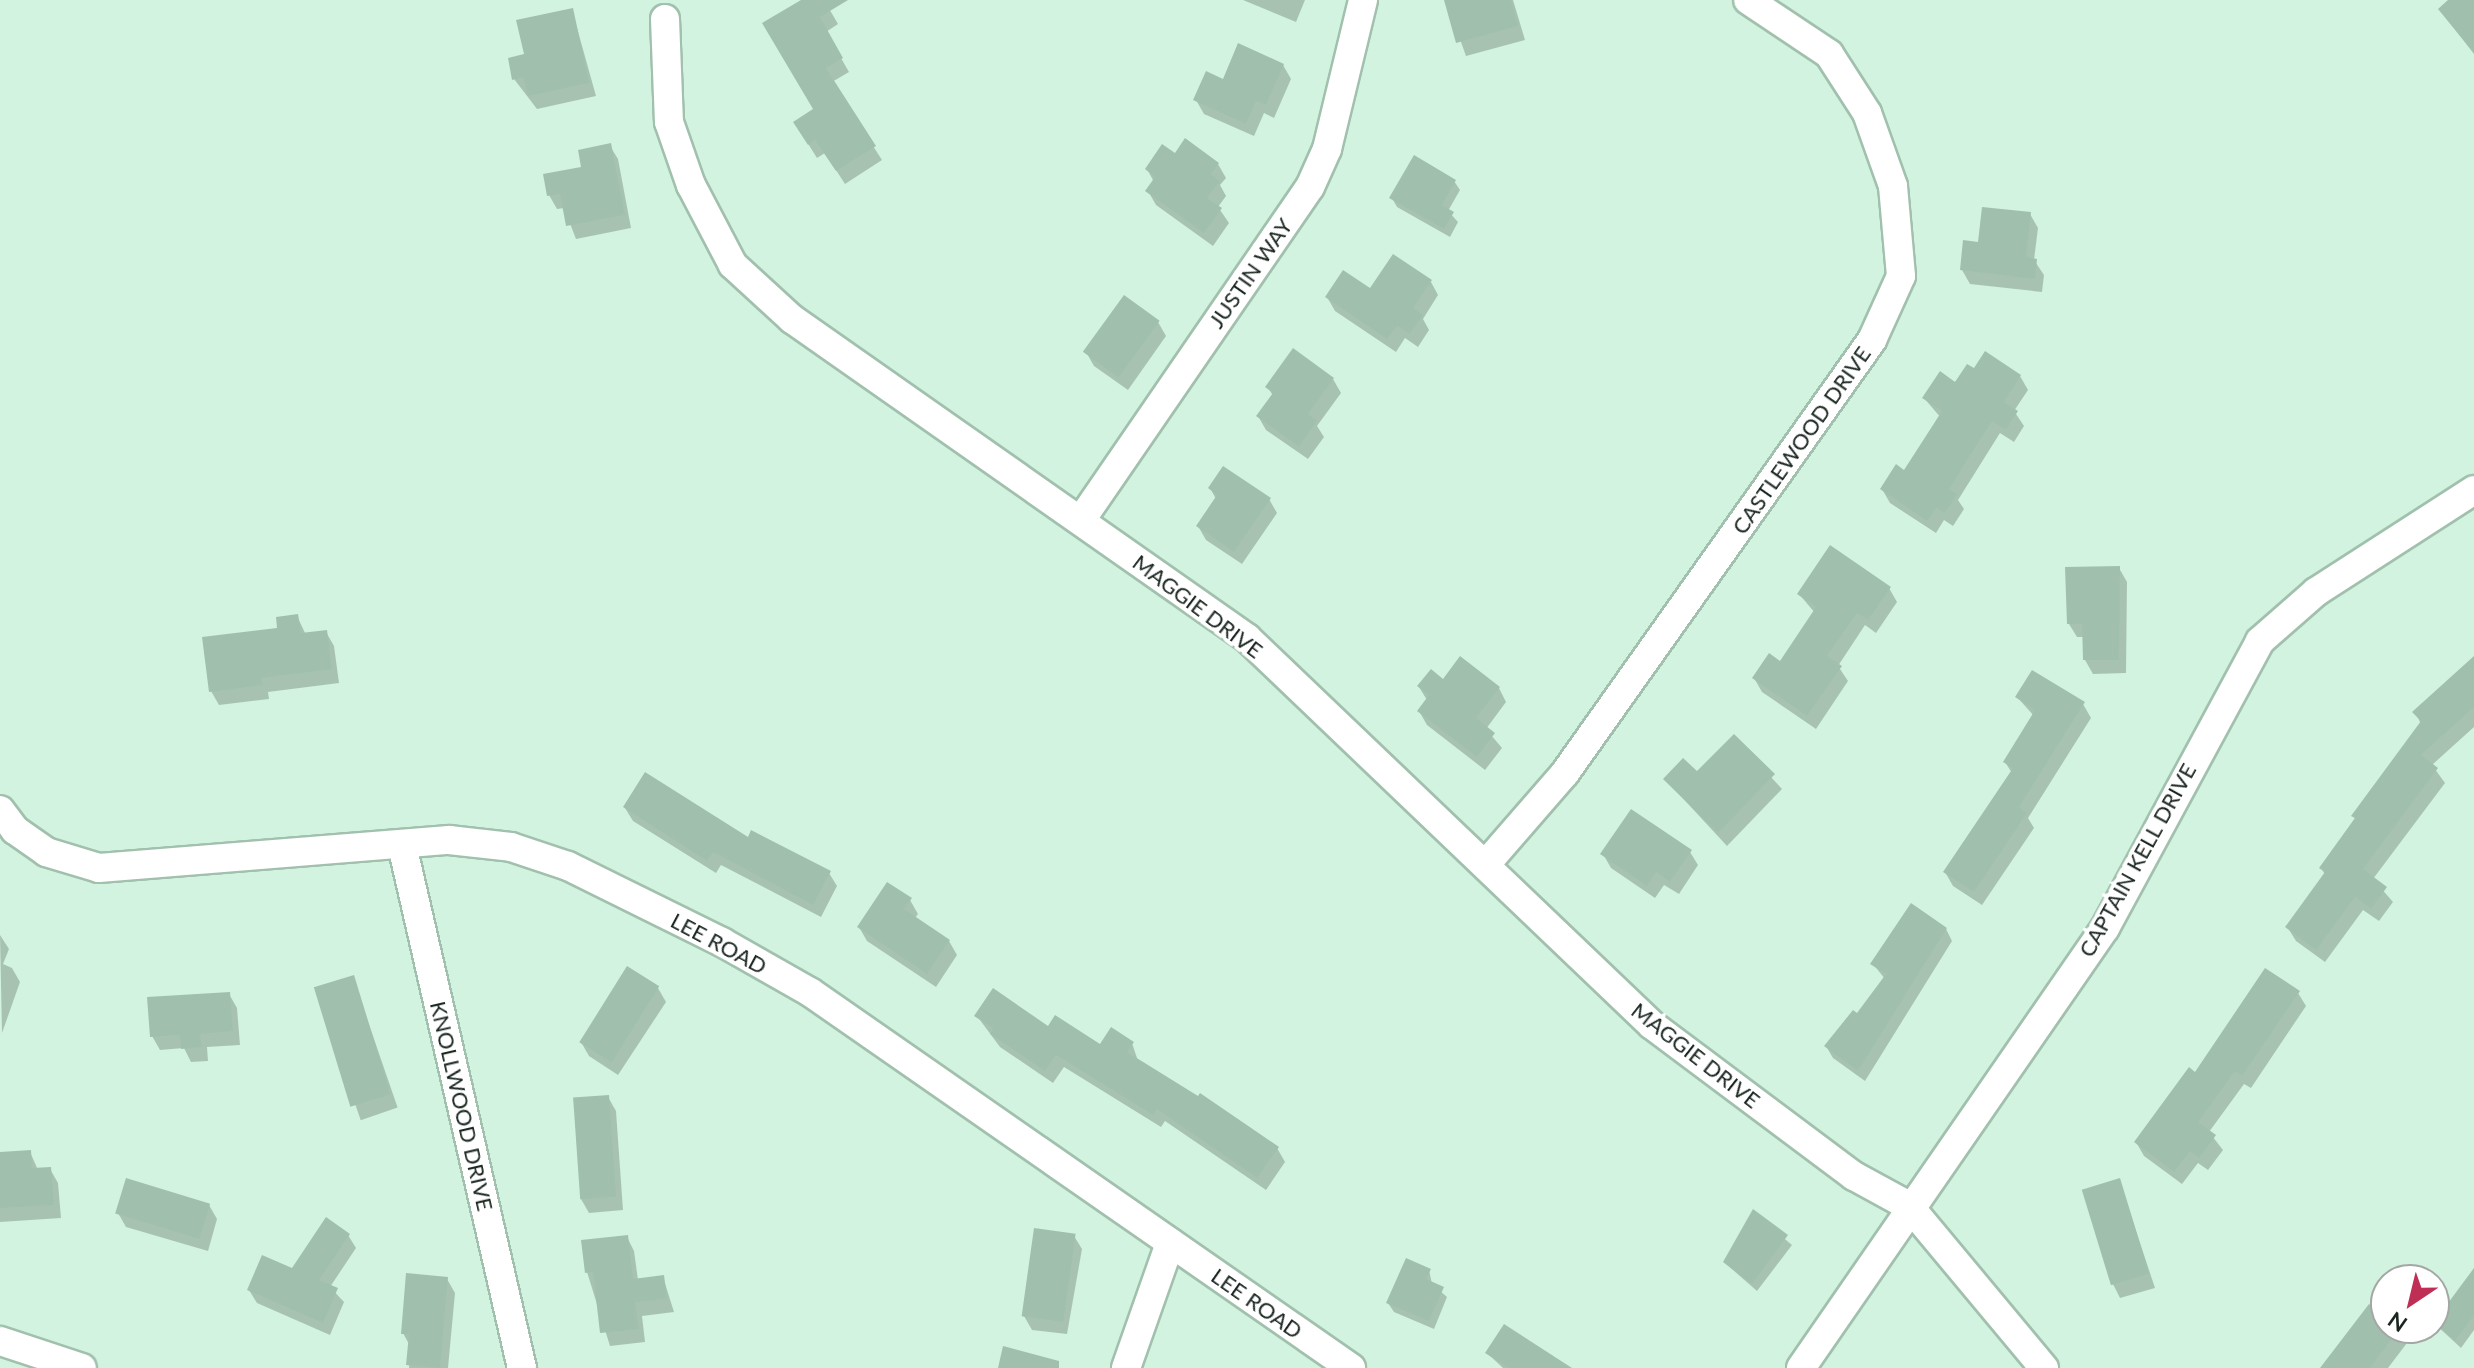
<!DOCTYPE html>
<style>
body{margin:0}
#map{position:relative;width:2474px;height:1368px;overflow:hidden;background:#d2f3df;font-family:Lato,sans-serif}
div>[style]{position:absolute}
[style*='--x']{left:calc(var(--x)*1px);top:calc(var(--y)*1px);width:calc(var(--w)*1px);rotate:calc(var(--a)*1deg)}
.shadow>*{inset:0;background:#0003;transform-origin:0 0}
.building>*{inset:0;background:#a0c0ad;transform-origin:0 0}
.roads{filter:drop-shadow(2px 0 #a1c0ad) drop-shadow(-2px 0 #a1c0ad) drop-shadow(0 2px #a1c0ad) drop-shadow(0 -2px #a1c0ad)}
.minor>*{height:28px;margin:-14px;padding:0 14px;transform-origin:14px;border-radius:14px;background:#fff}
span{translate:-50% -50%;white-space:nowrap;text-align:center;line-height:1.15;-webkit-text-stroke:7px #fff;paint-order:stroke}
.street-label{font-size:22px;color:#1a261f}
.north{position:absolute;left:2370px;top:1264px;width:80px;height:80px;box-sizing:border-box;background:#fff;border:2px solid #a3a8a5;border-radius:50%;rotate:215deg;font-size:22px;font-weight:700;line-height:32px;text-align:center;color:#1a261f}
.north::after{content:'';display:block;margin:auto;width:28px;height:36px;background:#bf2f55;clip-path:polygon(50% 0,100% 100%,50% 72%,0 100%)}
</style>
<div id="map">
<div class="shadow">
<div style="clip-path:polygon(805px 0,824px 0,838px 24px,826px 32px,849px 72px,832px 82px,882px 160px,845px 184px,825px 153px,817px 158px,795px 123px,816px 110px)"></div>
<div style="clip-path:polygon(1243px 0,1305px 0,1296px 22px)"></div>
<div style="clip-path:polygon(1446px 0,1513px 0,1525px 40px,1466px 56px)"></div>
<div style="clip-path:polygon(2452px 0,2474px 0,2474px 54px,2440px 10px)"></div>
<div style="clip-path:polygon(572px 10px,596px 96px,537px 109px,514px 79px,526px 56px)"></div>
<div style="clip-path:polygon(1283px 65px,1291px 79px,1274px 118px,1264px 113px,1254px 136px,1204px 114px,1196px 100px,1224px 81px)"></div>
<div style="clip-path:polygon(610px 146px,618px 159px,631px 228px,576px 239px,564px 208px,557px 209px,549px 195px)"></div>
<div style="clip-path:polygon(1175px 156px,1218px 164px,1226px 178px,1220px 185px,1226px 196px,1218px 207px,1229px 223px,1213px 246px,1156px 205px,1148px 191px,1154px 182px,1147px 169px)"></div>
<div style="clip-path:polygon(1454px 181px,1460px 190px,1448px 211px,1458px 222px,1450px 237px,1397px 207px,1392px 198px)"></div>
<div style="clip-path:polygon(2030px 214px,2038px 228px,2034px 260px,2044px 275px,2042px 292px,1970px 284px,1962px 270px,1980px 244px)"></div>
<div style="clip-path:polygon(1431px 282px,1438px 295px,1423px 319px,1429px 330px,1418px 347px,1405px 338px,1396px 352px,1335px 311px,1327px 297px)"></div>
<div style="clip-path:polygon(1158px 322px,1166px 336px,1128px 390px,1094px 366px,1086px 352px)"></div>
<div style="clip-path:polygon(1975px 371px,2020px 376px,2028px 390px,2014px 411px,2024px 426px,2014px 442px,2000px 433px,1958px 500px,1964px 509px,1953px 526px,1944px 520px,1936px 533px,1890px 503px,1882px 489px,1904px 473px,1941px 418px,1924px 398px)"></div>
<div style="clip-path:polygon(1333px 379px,1341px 393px,1317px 426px,1324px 437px,1308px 459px,1266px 430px,1258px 416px,1273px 396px,1268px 387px)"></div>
<div style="clip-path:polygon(1210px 488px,1269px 499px,1277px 513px,1242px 564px,1206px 540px,1198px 526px,1216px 499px)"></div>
<div style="clip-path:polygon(2119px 568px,2127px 582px,2126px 673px,2093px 674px,2085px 660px,2084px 637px,2077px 637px,2069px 624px)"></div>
<div style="clip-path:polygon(1889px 588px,1897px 602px,1876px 633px,1865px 625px,1838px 666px,1848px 681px,1816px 729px,1762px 692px,1754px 678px,1780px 663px,1815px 613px,1799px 594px)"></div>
<div style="clip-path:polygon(297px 616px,306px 635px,326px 632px,334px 646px,339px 683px,268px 692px,269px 699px,219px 705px,211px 691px)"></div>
<div style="clip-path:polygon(2474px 664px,2474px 727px,2432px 765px,2445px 783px,2373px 879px,2393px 902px,2379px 921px,2363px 910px,2325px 962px,2296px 941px,2288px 928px,2326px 876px,2321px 868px,2356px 820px,2353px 816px,2421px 724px,2415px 712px)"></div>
<div style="clip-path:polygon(1443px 681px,1499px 688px,1506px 702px,1486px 729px,1502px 748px,1485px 770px,1427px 725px,1419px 711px,1427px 700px,1419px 687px)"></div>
<div style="clip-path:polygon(2017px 697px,2083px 704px,2091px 718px,2028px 818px,2034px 828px,1982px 905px,1953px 886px,1945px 872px,2012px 773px,2005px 762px,2034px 716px)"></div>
<div style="clip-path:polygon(1734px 737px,1782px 789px,1727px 846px,1665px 779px,1697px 774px)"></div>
<div style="clip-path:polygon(625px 808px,748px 840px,829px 873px,837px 886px,821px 917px,721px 865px,716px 873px,633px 821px)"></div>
<div style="clip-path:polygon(1690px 852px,1698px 865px,1679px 894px,1664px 885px,1655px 898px,1611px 868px,1603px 854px)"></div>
<div style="clip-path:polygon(910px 900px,918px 914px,915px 918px,949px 941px,957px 955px,936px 987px,867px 941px,859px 927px)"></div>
<div style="clip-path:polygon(1946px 929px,1952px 941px,1865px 1081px,1833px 1058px,1826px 1046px,1858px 1016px,1885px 979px,1873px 964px)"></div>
<div style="clip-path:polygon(0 935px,9px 949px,3px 964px,12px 968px,20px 982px,2px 1033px)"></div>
<div style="left:353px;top:978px;width:137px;height:39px;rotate:71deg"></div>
<div style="clip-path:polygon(658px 988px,666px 1002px,618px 1075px,589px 1056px,581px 1042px)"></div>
<div style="clip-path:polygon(2298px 993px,2306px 1006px,2251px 1088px,2244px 1084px,2209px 1132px,2223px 1150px,2208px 1170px,2198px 1163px,2182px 1184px,2144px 1156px,2136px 1142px,2196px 1075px)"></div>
<div style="clip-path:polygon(229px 994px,237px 1008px,240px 1045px,207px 1047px,208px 1061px,191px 1062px,184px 1048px,160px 1050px,152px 1036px)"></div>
<div style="clip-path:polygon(977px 1016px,1049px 1028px,1101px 1047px,1132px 1043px,1138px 1061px,1277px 1148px,1285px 1162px,1266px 1190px,1165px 1121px,1161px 1127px,1064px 1067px,1053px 1083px,1000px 1047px)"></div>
<div style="clip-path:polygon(608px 1097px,616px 1111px,623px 1210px,589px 1213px,581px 1199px)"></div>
<div style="clip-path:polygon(30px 1152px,38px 1170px,50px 1169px,58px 1183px,61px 1218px,0 1222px,0 1154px)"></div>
<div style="clip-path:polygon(2119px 1180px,2155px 1288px,2120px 1298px,2113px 1284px)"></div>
<div style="clip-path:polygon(209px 1205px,217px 1219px,208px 1251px,126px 1227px,118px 1213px)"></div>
<div style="clip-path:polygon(1753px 1212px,1792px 1245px,1757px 1291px,1725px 1263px)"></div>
<div style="clip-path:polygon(348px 1235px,356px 1248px,330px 1287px,344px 1302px,330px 1335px,257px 1303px,249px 1290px,293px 1271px)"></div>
<div style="clip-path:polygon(1074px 1236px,1082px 1249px,1067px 1334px,1032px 1330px,1024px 1316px)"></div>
<div style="clip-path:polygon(627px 1237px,634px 1251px,638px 1280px,663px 1277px,674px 1312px,642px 1316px,645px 1342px,610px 1346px,587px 1272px)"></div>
<div style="clip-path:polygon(1429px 1270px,1432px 1284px,1447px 1297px,1434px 1329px,1394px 1312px,1388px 1303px)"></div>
<div style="clip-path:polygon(2474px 1272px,2474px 1330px,2461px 1348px,2435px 1324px)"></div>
<div style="clip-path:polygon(447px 1279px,455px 1293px,448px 1368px,409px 1368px,410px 1346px,403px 1333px)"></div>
<div style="clip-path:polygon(2386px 1320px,2386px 1328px,2396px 1328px,2407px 1343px,2388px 1368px,2322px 1368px)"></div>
<div style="clip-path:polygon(1487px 1353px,1565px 1368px,1503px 1368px)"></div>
</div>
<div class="building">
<div style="clip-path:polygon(801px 0,848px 0,820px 17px,843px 58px,826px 68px,876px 146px,836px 171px,815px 140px,808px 145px,793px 122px,813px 109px,762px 23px)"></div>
<div style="clip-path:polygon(1444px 0,1511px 0,1518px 26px,1456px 43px)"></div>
<div style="clip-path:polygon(2448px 0,2474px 0,2474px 53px,2438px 9px)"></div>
<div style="clip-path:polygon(573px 8px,589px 83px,528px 96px,523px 77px,512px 80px,508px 58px,524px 54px,516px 20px)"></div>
<div style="clip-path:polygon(1238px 43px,1284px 64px,1266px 105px,1256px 101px,1246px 124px,1193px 100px,1206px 71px,1223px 79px)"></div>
<div style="clip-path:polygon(1185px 138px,1219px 163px,1211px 174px,1220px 181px,1207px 198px,1222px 208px,1204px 233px,1145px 191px,1155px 177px,1145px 169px,1162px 144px,1175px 153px)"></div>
<div style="clip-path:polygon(611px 143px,625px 215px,566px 226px,560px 194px,547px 196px,543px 174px,581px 167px,578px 150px)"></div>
<div style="clip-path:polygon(1414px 155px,1456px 180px,1442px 205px,1454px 212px,1444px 229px,1389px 198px)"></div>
<div style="clip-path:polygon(1982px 207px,2031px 212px,2026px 257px,2037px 259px,2035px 279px,1960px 270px,1963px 240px,1978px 242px)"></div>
<div style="clip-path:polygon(1393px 254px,1432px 280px,1413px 308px,1423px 315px,1410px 334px,1397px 326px,1387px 339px,1325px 297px,1343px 270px,1370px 288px)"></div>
<div style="left:1124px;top:295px;width:44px;height:70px;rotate:36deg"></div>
<div style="clip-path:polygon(1293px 348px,1334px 378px,1308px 414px,1317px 421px,1299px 447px,1256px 416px,1273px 393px,1265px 387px)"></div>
<div style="clip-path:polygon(1985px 351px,2021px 375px,2004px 402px,2018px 411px,2006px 430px,1992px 421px,1949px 489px,1957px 494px,1945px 513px,1936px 508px,1927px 521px,1880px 489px,1896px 464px,1904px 470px,1942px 411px,1922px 398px,1940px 371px,1955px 382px,1967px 364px,1974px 368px)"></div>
<div style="clip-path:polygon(1223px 466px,1271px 498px,1234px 552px,1196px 526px,1217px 495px,1208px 488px)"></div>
<div style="clip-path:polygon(1830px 545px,1891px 587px,1868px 620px,1857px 613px,1827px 656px,1842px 666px,1807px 716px,1752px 678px,1769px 653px,1780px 661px,1816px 607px,1797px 594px)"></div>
<div style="clip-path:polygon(2120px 566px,2119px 660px,2083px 660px,2082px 624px,2067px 624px,2065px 567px)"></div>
<div style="clip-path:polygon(298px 614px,301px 633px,327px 630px,332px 669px,261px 678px,263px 685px,209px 692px,202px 637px,277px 628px,276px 617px)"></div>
<div style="clip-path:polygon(1460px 656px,1500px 687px,1476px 718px,1495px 733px,1477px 757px,1417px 711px,1429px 695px,1417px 686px,1431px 669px,1443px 679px)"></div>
<div style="clip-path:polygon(2474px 656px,2474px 707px,2421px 755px,2438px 768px,2363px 869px,2387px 887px,2371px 909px,2355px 897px,2316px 950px,2285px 927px,2325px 872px,2319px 868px,2355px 818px,2351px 816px,2421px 721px,2412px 712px)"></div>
<div style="clip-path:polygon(2032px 670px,2085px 702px,2019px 807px,2027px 813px,1974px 892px,1943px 872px,2013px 768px,2003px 762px,2035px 710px,2015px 697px)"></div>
<div style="clip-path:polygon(1734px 734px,1775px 774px,1718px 833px,1663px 779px,1683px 758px,1697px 771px)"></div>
<div style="clip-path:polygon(645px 772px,748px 837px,751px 830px,831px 871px,813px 905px,713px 852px,707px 861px,623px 807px)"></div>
<div style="clip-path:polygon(1631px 809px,1692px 850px,1670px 882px,1656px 872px,1647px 886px,1600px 854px)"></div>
<div style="clip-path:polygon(887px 882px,912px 898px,904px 909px,950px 940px,927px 974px,857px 927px)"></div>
<div style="clip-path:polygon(1911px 903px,1947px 928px,1858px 1071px,1824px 1046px,1853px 1010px,1857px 1013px,1886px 974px,1870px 964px)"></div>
<div style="left:627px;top:966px;width:38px;height:90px;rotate:32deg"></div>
<div style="clip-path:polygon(2265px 968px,2300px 991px,2242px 1076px,2235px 1071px,2198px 1122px,2216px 1135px,2199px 1158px,2190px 1151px,2174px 1172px,2134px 1142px,2189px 1067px,2195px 1072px)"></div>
<div style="left:354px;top:975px;width:125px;height:42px;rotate:73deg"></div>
<div style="clip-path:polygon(993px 988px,1048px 1026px,1055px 1015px,1100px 1044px,1111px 1027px,1134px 1042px,1127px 1052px,1198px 1096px,1200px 1093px,1279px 1147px,1257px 1178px,1157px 1109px,1153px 1115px,1056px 1055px,1045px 1071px,990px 1034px,993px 1028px,974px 1016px)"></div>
<div style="clip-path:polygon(230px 992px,233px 1031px,200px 1034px,202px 1047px,181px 1049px,180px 1035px,150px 1037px,147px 997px)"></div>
<div style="left:609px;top:1095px;width:102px;height:36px;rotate:86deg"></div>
<div style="clip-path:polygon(31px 1150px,32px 1168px,51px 1167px,54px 1205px,0 1208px,0 1152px)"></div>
<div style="left:126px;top:1178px;width:88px;height:37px;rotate:17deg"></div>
<div style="left:2120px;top:1178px;width:100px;height:40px;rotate:73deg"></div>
<div style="clip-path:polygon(1753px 1209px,1788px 1235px,1752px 1284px,1723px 1262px)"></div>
<div style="clip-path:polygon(326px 1217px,350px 1234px,319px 1280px,338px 1288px,323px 1323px,247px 1290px,262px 1255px,292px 1268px)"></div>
<div style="left:1034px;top:1228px;width:42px;height:89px;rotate:8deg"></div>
<div style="clip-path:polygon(628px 1235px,633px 1279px,664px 1275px,667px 1299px,635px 1302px,639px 1329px,600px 1333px,593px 1272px,585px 1273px,581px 1240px)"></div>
<div style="clip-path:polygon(1406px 1258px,1431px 1269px,1426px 1279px,1444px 1287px,1429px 1321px,1386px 1303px)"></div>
<div style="clip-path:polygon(2474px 1268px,2474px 1315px,2455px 1341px,2434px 1322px)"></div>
<div style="clip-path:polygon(406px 1273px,448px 1277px,440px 1368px,406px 1365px,409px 1334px,401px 1334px)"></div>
<div style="clip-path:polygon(2369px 1304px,2386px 1318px,2386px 1328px,2400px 1328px,2370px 1368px,2320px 1368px)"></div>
<div style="clip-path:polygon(1504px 1324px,1572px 1368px,1509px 1368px,1485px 1353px)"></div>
<div style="clip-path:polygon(1003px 1346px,1059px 1361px,1059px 1368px,998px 1368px)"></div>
</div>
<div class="roads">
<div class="minor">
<div style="--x:665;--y:19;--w:103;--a:87.8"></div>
<div style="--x:669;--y:122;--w:67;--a:70.8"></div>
<div style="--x:691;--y:185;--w:90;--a:62.3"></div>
<div style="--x:733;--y:265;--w:80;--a:42.5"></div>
<div style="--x:792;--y:319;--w:556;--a:35.03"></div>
<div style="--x:1247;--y:638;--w:560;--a:43.7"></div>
<div style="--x:1652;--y:1025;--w:252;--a:36.8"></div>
<div style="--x:1854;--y:1176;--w:63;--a:28.6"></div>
<div style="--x:1909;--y:1206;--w:211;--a:50.2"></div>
<div style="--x:1081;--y:520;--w:404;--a:-55.5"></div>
<div style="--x:1310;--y:187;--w:42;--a:-65.9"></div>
<div style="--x:1327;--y:149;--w:153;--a:-76.4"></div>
<div style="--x:0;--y:810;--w:25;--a:53"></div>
<div style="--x:15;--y:830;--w:38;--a:35"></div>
<div style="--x:46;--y:852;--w:55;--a:16.8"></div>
<div style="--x:99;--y:868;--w:351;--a:-4.6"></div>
<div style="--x:449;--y:840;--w:62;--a:6.4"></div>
<div style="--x:511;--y:847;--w:60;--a:18.4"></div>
<div style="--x:568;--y:866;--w:172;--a:26.3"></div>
<div style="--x:722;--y:942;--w:101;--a:29.6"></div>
<div style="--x:810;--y:992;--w:659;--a:34.8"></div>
<div style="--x:402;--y:845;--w:537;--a:77.08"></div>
<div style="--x:1486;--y:864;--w:121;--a:-49"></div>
<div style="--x:1565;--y:773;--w:531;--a:-54.66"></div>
<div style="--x:1872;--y:340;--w:70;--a:-65.6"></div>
<div style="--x:1901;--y:276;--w:90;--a:-95.1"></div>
<div style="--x:1893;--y:186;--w:77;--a:-109.6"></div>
<div style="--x:1867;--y:113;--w:70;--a:-122.8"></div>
<div style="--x:1829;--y:54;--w:97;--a:-146.3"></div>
<div style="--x:0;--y:1341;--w:86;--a:18.2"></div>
<div style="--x:1126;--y:1368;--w:133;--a:-70.6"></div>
<div style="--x:1801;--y:1368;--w:535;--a:-55.36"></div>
<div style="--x:2105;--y:928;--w:326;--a:-61.6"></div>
<div style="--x:2260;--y:641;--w:74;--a:-41.2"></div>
<div style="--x:2316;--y:592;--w:188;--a:-32.8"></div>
</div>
</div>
<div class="street-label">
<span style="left:1250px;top:273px;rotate:-55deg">JUSTIN WAY</span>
<span style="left:1801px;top:440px;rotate:-55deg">CASTLEWOOD DRIVE</span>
<span style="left:1198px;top:606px;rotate:37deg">MAGGIE DRIVE</span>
<span style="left:2137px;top:860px;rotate:-61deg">CAPTAIN KELL DRIVE</span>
<span style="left:719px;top:943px;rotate:28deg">LEE ROAD</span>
<span style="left:1696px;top:1055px;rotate:38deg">MAGGIE DRIVE</span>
<span style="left:462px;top:1106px;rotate:77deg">KNOLLWOOD DRIVE</span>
<span style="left:1257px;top:1303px;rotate:35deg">LEE ROAD</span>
</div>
<div class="north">N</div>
</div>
